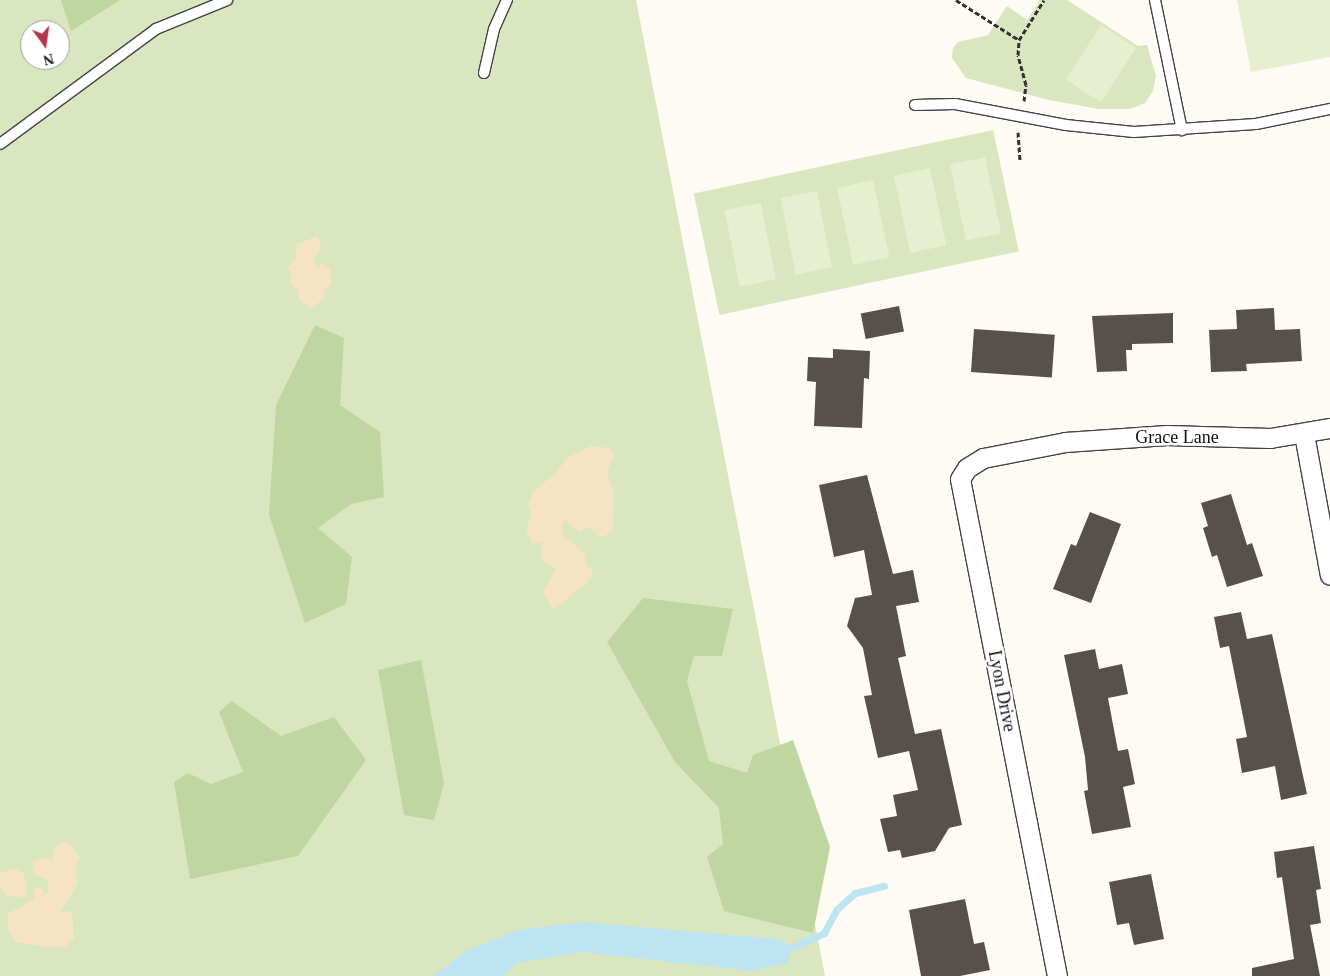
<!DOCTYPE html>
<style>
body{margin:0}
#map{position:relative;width:1330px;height:976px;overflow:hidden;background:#fefaf4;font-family:Georgia,serif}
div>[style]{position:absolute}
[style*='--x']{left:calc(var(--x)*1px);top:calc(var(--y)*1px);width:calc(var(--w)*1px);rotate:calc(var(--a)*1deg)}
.green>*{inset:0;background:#d9e6bf;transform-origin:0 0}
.forest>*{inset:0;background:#c0d6a0}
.sand>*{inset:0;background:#f6e3c4}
.pitch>*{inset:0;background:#e8eed0;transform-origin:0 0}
.water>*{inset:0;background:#bde5f1}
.stream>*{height:7px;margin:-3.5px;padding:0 3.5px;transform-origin:3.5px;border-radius:3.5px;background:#bde5f1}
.building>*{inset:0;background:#58504d;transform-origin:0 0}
.path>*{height:3px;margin-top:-1.5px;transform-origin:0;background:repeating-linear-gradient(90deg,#323232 0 5px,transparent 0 7.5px)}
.roads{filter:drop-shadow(1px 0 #434343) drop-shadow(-1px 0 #434343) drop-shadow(0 1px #434343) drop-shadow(0 -1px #434343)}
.service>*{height:10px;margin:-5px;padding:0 5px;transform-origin:5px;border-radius:5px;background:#fff}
.minor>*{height:19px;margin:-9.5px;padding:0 9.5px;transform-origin:9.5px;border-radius:9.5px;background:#fff}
span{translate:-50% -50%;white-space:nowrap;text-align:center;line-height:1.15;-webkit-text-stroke:5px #fff;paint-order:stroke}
.street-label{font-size:18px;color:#101010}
.north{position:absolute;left:20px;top:20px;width:50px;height:50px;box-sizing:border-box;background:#fff;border:1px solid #9f9f9f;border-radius:50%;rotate:166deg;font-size:14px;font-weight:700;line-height:20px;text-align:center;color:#101010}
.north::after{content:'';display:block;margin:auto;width:18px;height:22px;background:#b4334d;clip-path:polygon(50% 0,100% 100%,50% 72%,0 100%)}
</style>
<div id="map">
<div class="green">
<div style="clip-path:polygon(evenodd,0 0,636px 0,825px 976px,0 976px,0 0,30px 30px,60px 30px,60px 60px,30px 60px,30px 30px)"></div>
<div style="clip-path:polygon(1040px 0,1067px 0,1138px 46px,1147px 45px,1156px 76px,1153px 91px,1145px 103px,1130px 109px,1099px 109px,1049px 100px,966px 78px,952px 58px,953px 48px,958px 42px,988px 35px,1007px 6px,1027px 20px)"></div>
<div style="left:993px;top:130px;width:124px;height:306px;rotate:78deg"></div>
</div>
<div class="forest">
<div style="clip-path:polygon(61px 0,120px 0,71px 31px)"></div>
<div style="clip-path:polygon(315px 325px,344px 338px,340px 405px,380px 432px,384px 497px,351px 504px,318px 528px,352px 557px,346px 604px,305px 623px,269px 515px,276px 405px)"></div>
<div style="clip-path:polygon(643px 598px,733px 609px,722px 656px,694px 656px,687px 681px,709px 761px,747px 773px,753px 755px,793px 740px,830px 847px,813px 933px,724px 911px,707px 857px,723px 844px,719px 808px,675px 762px,607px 642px)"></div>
<div style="clip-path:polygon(421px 660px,444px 783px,434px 820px,404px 815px,378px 670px)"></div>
<div style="clip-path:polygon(232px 701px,281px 736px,334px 717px,366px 760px,298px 856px,190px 879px,174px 782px,188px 773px,211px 784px,243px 772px,219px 712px)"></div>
</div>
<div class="sand">
<div style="clip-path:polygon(317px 236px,321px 246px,314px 262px,317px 267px,322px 263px,331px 270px,331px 285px,324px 288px,325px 298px,311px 308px,299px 300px,299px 291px,290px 282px,292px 273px,287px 268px,296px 258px,295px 245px)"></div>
<div style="clip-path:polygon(591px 446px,610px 448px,614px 454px,607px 473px,614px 493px,613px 529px,605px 536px,599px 536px,589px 527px,580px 532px,564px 519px,561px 533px,585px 554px,586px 565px,593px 570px,591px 579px,556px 608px,551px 607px,543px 592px,556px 569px,542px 561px,542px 543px,532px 543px,526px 531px,531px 515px,528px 505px,533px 491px,555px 474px,568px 457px)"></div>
<div style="clip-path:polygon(62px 842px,67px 842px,80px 857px,75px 869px,78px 883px,60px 912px,72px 911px,74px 938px,68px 945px,57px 948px,16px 942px,8px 930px,8px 914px,34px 899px,34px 888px,43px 889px,44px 895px,49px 891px,48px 880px,34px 874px,32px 862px,48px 857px,53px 863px,53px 851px)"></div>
<div style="clip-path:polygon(14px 868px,24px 874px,28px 892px,25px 897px,6px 896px,0 886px,0 873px)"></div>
</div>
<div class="pitch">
<div style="clip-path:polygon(1237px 0,1330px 0,1330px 57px,1251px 72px)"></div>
<div style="left:1101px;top:25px;width:42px;height:65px;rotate:33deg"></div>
<div style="left:985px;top:157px;width:78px;height:36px;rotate:78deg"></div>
<div style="left:930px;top:168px;width:79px;height:37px;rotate:78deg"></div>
<div style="left:873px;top:180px;width:79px;height:37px;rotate:78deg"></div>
<div style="left:817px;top:191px;width:78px;height:37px;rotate:79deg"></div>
<div style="left:761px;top:203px;width:78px;height:37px;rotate:79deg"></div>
</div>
<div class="water">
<div style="clip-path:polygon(584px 922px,776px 939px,793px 947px,787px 963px,754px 971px,581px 952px,517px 963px,503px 976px,433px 976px,468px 950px,518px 930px)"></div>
</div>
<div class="stream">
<div style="--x:793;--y:947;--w:34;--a:-24"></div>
<div style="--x:824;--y:933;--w:27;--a:-62"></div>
<div style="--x:837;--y:909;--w:24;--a:-42"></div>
<div style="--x:855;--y:893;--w:30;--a:-14"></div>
</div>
<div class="building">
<div style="left:899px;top:306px;width:26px;height:39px;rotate:79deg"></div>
<div style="clip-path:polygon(1274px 308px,1275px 330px,1300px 329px,1302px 361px,1246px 364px,1247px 371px,1211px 372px,1209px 330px,1237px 329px,1236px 310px)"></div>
<div style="clip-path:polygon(1173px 313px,1173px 343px,1132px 344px,1132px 350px,1126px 350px,1127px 371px,1097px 372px,1092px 316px)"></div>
<div style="left:974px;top:329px;width:81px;height:43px;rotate:4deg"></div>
<div style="clip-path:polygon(833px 349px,870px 351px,869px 379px,864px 378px,862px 428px,814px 426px,816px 382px,807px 381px,808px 357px,833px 358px)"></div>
<div style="clip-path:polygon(867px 475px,893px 574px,913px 570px,919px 602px,896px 606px,906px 656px,898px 658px,915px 734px,941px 729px,962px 825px,949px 828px,935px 851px,902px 858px,900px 850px,888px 852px,880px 819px,897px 816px,893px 795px,918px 790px,909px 751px,878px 758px,864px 696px,872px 695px,863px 648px,847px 626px,855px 598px,872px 595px,864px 550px,834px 557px,819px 485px)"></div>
<div style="clip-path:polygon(1231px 494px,1247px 545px,1252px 543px,1263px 576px,1227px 587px,1217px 555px,1212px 557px,1203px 528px,1208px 526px,1201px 503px)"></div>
<div style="clip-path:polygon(1090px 512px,1121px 524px,1091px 603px,1053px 589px,1071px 544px,1076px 546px)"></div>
<div style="clip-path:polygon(1241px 612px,1247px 639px,1272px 634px,1307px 794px,1281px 800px,1275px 766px,1242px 773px,1236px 739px,1247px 737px,1229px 646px,1220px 648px,1214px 617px)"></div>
<div style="clip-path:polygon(1095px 649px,1099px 669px,1122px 664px,1128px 694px,1108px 698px,1118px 751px,1128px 749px,1135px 784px,1123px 787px,1131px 827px,1092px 834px,1084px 791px,1088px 790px,1085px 757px,1064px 655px)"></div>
<div style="clip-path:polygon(1314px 846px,1321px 889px,1316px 890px,1321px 923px,1310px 925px,1320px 976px,1252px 976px,1252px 968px,1294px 959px,1282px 877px,1277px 878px,1274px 852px)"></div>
<div style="clip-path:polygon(1151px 874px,1164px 939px,1134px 945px,1129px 923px,1117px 925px,1109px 882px)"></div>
<div style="clip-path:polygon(965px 899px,974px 944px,984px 942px,990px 970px,960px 976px,921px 976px,909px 910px)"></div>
</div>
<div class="path">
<div style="--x:956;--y:0;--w:75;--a:32.4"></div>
<div style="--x:1024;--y:101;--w:16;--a:-83"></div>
<div style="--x:1026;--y:85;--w:31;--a:-105"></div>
<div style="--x:1018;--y:55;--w:15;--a:-86"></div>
<div style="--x:1019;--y:40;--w:47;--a:-58"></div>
<div style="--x:1018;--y:132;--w:29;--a:86"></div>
</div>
<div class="roads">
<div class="service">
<div style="--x:1155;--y:0;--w:133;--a:78.3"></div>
<div style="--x:484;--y:73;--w:45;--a:-77.2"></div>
<div style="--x:494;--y:29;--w:32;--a:-66"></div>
<div style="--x:915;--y:105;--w:40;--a:-1.4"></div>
<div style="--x:955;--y:104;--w:113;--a:10.7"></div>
<div style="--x:1066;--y:125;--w:68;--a:5.9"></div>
<div style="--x:1134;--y:132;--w:122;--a:-3.8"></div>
<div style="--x:1256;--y:124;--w:76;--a:-11.5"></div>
<div style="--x:0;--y:144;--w:194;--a:-36.4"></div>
<div style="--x:156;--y:29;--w:77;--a:-22.2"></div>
</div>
<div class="minor">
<div style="--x:1304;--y:434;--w:143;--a:79.6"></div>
<div style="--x:1057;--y:976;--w:506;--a:-101.04"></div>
<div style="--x:960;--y:479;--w:13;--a:-58"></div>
<div style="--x:967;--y:468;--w:19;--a:-32"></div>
<div style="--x:983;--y:458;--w:84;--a:-11"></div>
<div style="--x:1065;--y:442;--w:102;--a:-3.9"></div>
<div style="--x:1167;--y:435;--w:103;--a:1.7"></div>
<div style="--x:1270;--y:438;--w:61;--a:-9.5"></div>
</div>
</div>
<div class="street-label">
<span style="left:1177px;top:437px">Grace Lane</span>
<span style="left:1002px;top:691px;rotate:79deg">Lyon Drive</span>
</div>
<div class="north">N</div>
</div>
